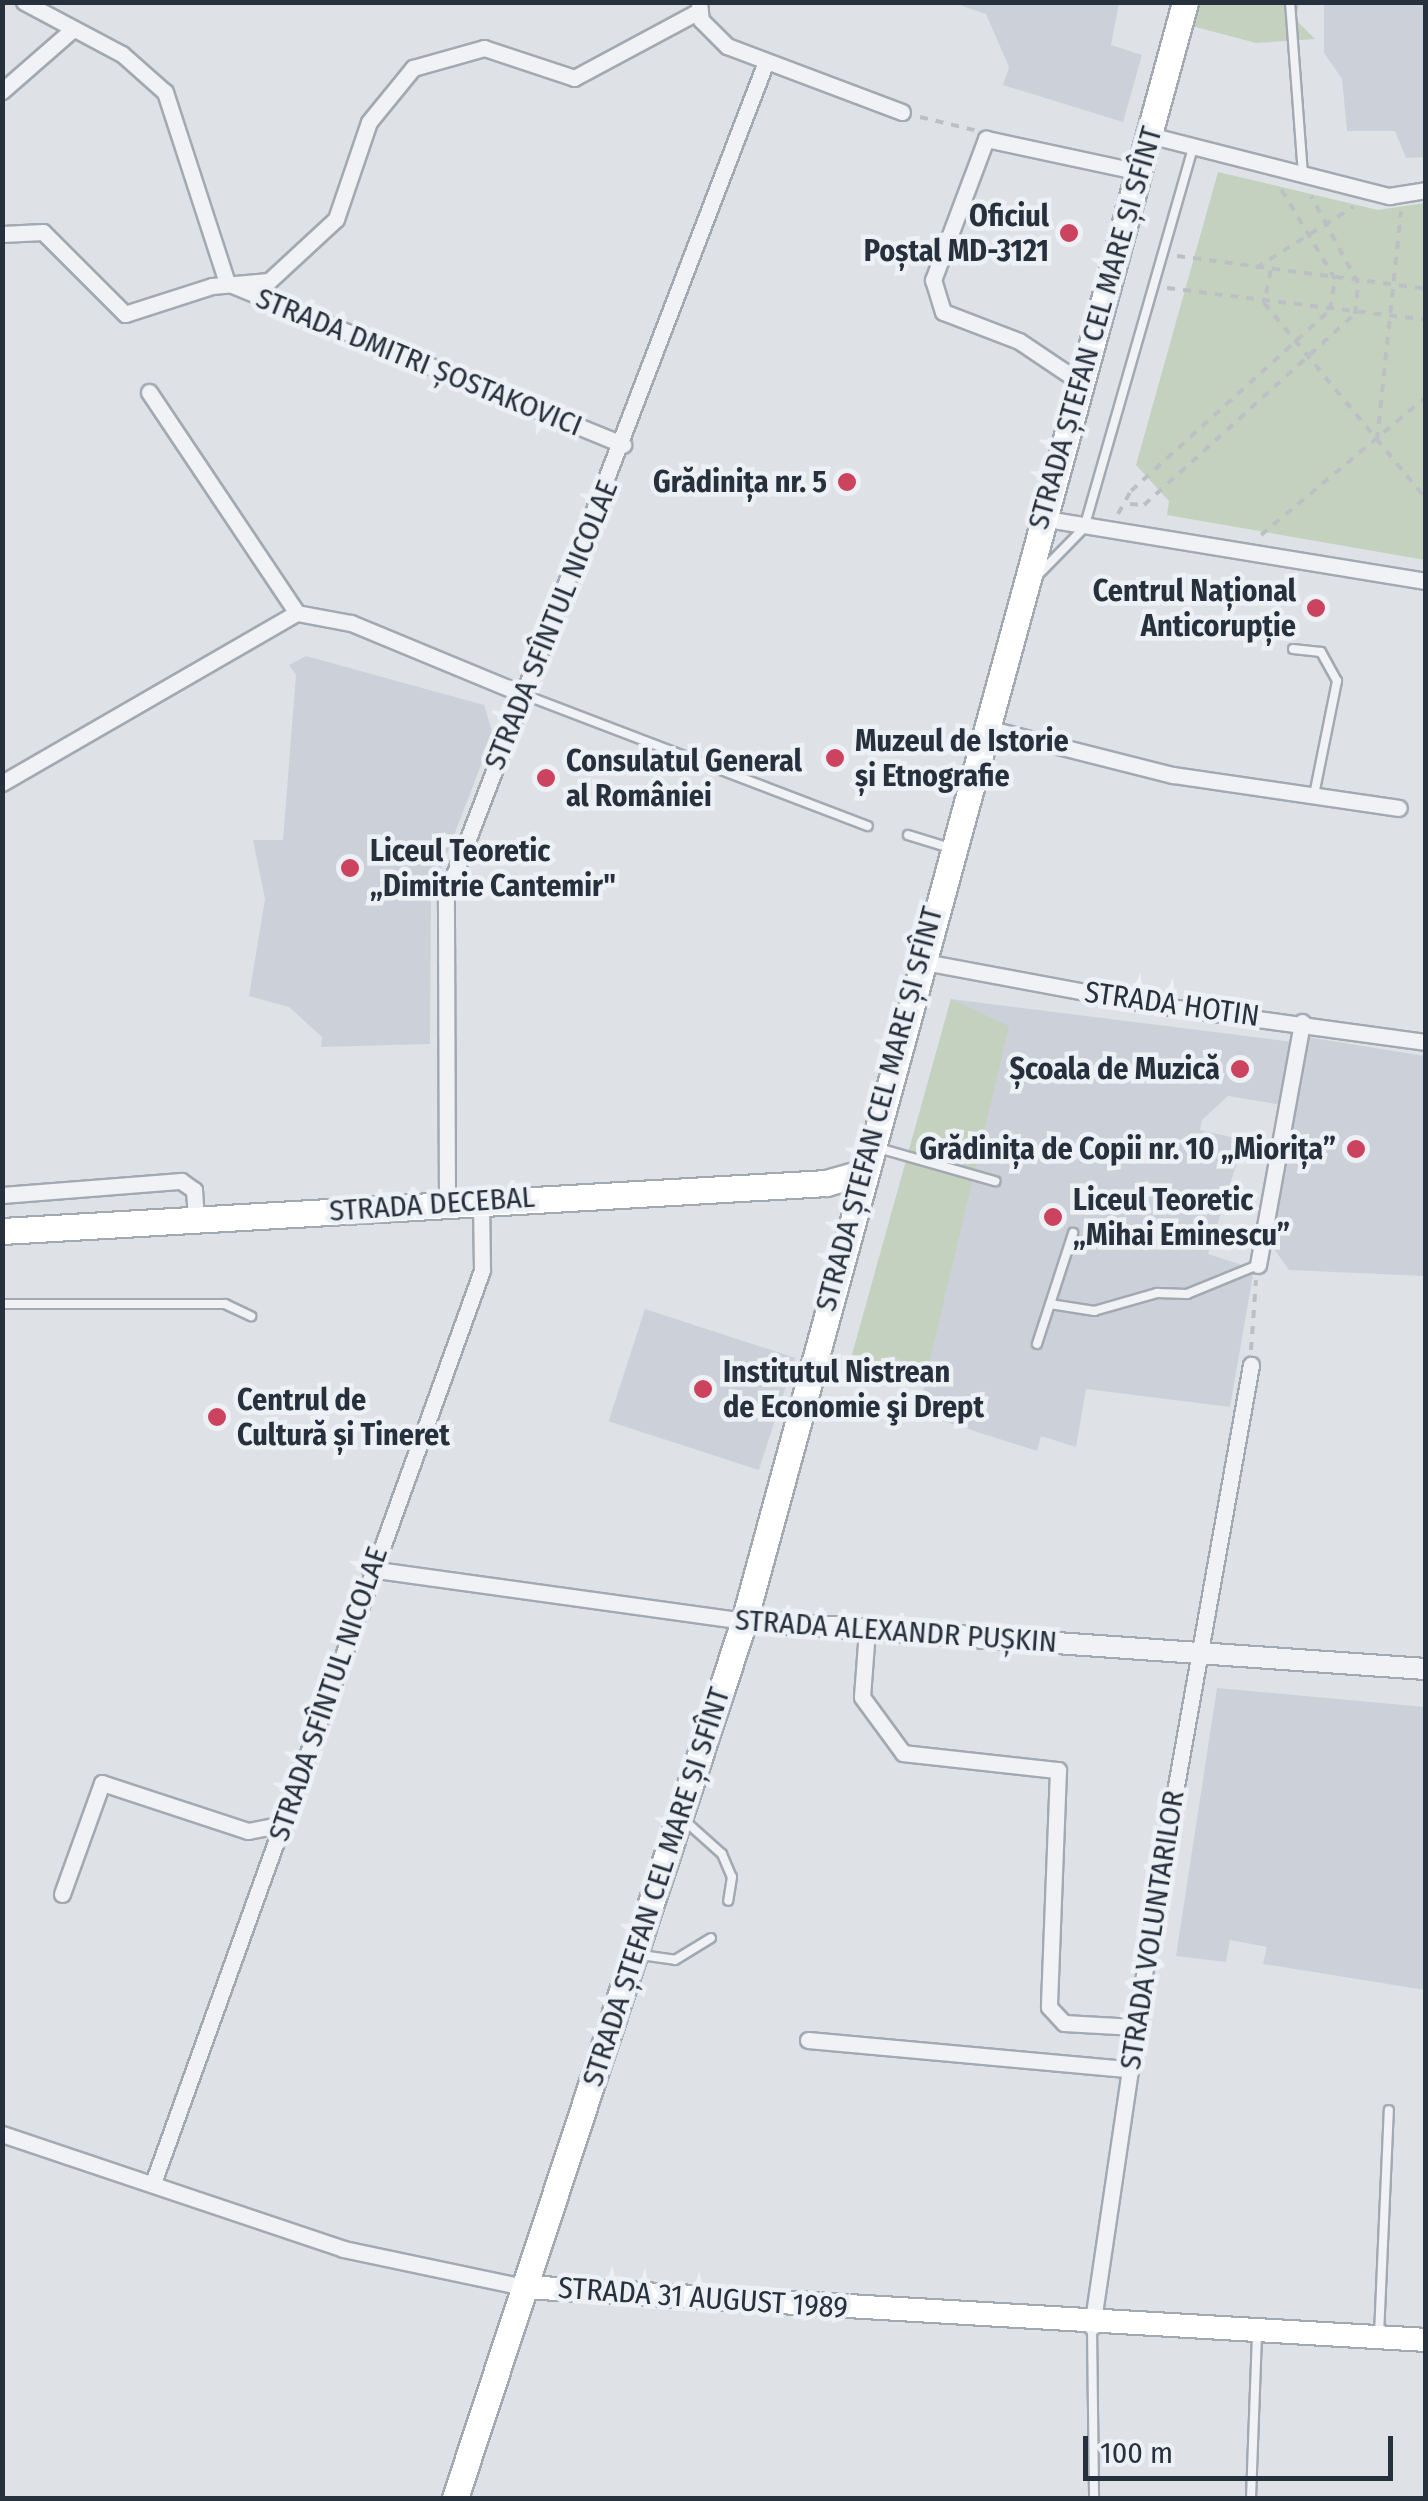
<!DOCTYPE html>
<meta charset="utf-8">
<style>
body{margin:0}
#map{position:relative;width:1428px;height:2501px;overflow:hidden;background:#dee2e7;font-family:"Fira Sans Condensed",sans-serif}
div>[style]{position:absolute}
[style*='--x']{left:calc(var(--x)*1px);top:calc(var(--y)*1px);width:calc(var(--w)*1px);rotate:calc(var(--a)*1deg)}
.built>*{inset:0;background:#ccd1d9;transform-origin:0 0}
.green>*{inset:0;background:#c4d1bf}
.path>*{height:4px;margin-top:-2px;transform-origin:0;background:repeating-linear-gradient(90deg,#bcc0c5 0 8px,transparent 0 16px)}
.roads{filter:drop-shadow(2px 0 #a3a9b1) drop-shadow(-2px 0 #a3a9b1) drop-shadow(0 2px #a3a9b1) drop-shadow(0 -2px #a3a9b1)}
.service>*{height:8px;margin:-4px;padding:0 4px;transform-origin:4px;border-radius:4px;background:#f0f2f5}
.minor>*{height:15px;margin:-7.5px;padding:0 7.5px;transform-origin:7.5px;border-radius:7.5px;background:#f0f2f5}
.tertiary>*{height:20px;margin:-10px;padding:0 10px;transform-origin:10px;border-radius:10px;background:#f0f2f5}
.secondary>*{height:22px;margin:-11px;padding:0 11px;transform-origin:11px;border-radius:11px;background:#fff}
.primary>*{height:25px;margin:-12.5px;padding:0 12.5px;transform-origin:12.5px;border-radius:12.5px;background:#fff}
.dots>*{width:28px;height:28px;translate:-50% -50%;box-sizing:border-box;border:5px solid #edf1f5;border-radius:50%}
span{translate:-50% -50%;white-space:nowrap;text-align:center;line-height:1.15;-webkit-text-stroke:9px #edf1f5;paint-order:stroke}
.poi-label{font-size:30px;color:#27303d;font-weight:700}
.right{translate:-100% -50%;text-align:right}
.left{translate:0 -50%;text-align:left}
.street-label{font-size:30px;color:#27303d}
.frame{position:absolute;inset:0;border:5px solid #27303d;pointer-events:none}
.scale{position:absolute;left:1083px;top:2436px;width:310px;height:45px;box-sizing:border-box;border:5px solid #27303d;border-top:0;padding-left:12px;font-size:30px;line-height:35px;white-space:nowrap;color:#27303d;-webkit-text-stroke:8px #edf1f5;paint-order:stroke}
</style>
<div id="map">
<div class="built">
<div style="clip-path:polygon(1119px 3px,1111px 45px,1142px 55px,1123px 122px,1003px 85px,1009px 67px,986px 14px,959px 5px)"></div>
<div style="clip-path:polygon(1324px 3px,1425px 3px,1425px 157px,1406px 158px,1395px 131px,1347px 131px,1342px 79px,1324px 53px)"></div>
<div style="clip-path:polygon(306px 656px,484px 705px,493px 734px,431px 895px,430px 1044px,321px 1047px,322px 1037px,289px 1007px,249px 996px,265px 899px,253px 840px,283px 840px,296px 675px,289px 665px)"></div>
<div style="clip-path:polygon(951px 999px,1293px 1042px,1282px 1105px,1228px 1096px,1202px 1120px,1200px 1130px,1244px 1140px,1208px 1254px,1254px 1269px,1230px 1407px,1086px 1389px,1076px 1447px,1041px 1436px,1037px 1451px,934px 1418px,938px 1403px,922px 1398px,927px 1368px,852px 1355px)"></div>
<div style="clip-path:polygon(1307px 1037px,1425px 1056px,1425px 1276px,1289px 1270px,1269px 1242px)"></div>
<div style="left:645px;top:1309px;width:158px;height:118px;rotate:18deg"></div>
<div style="clip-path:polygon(1217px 1688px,1425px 1707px,1425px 1990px,1263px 1964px,1267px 1947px,1230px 1940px,1226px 1962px,1176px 1956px)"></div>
</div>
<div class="green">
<div style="clip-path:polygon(1200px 3px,1299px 3px,1296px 20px,1315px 39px,1256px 43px,1192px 26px)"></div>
<div style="clip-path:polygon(1218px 172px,1378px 210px,1425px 203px,1425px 560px,1167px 515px,1169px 501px,1136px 465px)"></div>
<div style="clip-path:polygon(951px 999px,1009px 1026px,928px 1368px,891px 1357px,883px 1363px,852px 1355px)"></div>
</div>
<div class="path">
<div style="--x:920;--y:117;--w:56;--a:13.5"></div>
<div style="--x:1177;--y:256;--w:251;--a:7.5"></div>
<div style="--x:1256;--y:268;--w:115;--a:-32.2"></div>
<div style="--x:1271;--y:270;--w:34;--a:102"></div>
<div style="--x:1264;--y:303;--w:254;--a:50.4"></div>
<div style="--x:1167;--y:288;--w:261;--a:7"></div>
<div style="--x:1377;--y:440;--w:230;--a:-84"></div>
<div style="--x:1130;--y:504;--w:14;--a:4"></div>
<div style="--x:1144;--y:505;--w:285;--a:-42.2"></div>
<div style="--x:1355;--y:314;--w:31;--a:-84"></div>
<div style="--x:1358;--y:283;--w:99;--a:-118.4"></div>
<div style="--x:1118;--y:514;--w:26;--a:-61"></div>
<div style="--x:1131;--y:491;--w:269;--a:-42.3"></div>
<div style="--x:1330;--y:310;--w:31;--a:-81"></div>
<div style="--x:1335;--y:279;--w:107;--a:-120.9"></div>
<div style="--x:1261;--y:535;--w:215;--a:-39.9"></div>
<div style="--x:1251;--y:1350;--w:70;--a:-85.9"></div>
</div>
<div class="roads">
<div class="service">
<div style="--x:1290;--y:2;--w:174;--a:85.7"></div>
<div style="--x:1039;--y:574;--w:64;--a:-45.6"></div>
<div style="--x:1084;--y:528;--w:396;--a:-74"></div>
<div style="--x:1293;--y:649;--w:28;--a:6"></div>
<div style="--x:1321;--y:652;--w:33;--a:61"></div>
<div style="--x:1337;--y:681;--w:116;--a:101.4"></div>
<div style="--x:522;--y:694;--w:370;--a:20.9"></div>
<div style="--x:908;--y:835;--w:44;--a:17.2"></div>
<div style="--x:878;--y:1148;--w:122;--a:15.8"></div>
<div style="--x:2;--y:1304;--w:223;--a:0"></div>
<div style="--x:225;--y:1304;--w:29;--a:25"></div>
<div style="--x:1050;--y:1304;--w:45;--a:9"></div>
<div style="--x:1094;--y:1311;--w:66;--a:-15.9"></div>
<div style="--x:1157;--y:1293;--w:30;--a:2"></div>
<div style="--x:1187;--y:1294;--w:77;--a:-22.2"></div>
<div style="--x:1037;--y:1344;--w:117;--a:-72"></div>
<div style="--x:684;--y:1820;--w:51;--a:41.8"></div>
<div style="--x:722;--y:1854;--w:25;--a:67"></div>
<div style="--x:732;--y:1877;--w:24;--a:99"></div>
<div style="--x:641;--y:1955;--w:34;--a:8"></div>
<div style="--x:675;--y:1960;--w:42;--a:-31.4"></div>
<div style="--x:1092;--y:2328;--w:170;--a:89.3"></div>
<div style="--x:1379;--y:2335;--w:225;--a:-87.5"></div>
<div style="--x:1251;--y:2498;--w:165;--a:-87.9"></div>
</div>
<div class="minor">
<div style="--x:24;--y:2;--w:111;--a:28"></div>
<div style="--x:122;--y:54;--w:57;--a:41.5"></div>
<div style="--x:165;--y:92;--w:201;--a:72"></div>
<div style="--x:227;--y:283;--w:428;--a:22.2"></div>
<div style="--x:699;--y:2;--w:18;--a:84"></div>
<div style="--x:701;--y:20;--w:37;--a:45"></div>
<div style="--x:727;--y:46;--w:187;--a:20.7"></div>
<div style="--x:2;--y:91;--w:93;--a:-41.1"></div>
<div style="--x:1149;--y:135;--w:248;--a:14.3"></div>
<div style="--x:1389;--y:196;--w:37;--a:-9"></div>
<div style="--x:2;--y:234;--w:41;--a:-2.8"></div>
<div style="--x:43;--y:232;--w:116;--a:45"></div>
<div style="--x:125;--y:314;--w:91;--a:-17.8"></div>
<div style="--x:212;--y:286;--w:57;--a:-5"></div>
<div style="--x:269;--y:281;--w:91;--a:-42.8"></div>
<div style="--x:336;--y:219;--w:102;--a:-71.2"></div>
<div style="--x:369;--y:122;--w:70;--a:-50.8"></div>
<div style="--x:413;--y:68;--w:74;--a:-15.7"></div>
<div style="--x:484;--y:48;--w:95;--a:18.4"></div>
<div style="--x:574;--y:78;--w:142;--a:-28.2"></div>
<div style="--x:1080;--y:382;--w:73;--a:-146.1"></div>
<div style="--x:1019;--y:341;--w:81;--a:-159.1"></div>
<div style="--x:943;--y:312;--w:34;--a:-107"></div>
<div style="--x:933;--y:280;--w:151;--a:-69.4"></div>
<div style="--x:986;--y:139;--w:157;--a:12.1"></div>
<div style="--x:149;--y:392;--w:266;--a:56.2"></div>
<div style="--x:1041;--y:518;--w:390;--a:9.3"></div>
<div style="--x:983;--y:727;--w:196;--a:14.2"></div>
<div style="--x:1173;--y:775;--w:228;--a:8.3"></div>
<div style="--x:2;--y:783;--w:340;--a:-30"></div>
<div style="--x:297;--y:613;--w:55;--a:10.5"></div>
<div style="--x:351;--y:623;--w:183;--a:22.5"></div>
<div style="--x:919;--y:961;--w:233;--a:10.6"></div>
<div style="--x:1148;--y:1004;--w:281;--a:7.8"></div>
<div style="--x:2;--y:1195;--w:180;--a:-4.5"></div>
<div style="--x:181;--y:1181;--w:16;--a:35"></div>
<div style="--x:194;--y:1190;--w:29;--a:86"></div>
<div style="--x:447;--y:1205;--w:309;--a:-90.2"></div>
<div style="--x:446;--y:896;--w:891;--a:-69.02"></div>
<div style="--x:1258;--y:1265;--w:247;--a:-79.7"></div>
<div style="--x:370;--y:1569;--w:378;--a:7.9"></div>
<div style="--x:867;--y:1630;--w:67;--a:94.3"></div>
<div style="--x:862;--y:1697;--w:69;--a:53.8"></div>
<div style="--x:903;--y:1753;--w:156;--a:6.3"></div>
<div style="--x:1058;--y:1770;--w:237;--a:92.2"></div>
<div style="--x:1049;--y:2007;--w:22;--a:47"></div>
<div style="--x:1064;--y:2023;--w:71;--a:3.2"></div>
<div style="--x:62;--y:1894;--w:118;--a:-70.2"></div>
<div style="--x:102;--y:1783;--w:154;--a:18.2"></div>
<div style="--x:248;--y:1831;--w:37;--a:-11"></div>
<div style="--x:808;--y:2040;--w:322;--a:5.2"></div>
<div style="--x:2;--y:2134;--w:360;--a:18.6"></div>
<div style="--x:343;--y:2249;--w:185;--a:11.9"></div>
<div style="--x:153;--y:2183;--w:970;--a:-70.18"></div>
<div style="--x:482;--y:1270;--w:69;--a:-90.8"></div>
<div style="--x:1092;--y:2327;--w:416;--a:-81.6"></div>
<div style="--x:1153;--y:1915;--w:559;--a:-79.9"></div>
</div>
<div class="tertiary">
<div style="--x:744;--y:1621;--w:684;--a:4.03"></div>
</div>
<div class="secondary">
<div style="--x:524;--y:2287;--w:904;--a:3.36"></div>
</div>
<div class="primary">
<div style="--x:2;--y:1231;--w:825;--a:-3.33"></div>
<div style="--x:826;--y:1183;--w:35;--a:-16"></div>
<div style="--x:455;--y:2498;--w:923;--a:-71.76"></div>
<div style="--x:744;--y:1621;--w:1678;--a:-74.76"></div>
</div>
</div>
<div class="dots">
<div style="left:1069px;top:233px;background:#cb435f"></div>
<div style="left:847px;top:482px;background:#cb435f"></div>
<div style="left:1316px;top:608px;background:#cb435f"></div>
<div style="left:835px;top:758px;background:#cb435f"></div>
<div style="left:546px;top:778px;background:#cb435f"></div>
<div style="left:350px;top:868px;background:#cb435f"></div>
<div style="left:1240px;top:1069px;background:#cb435f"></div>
<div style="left:1356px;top:1149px;background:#cb435f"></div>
<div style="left:1053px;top:1217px;background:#cb435f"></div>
<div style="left:703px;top:1389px;background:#cb435f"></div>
<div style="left:217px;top:1417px;background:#cb435f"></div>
</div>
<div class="poi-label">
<span class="right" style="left:1049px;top:233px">Oficiul<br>Poștal MD-3121</span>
<span class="right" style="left:827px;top:482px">Grădinița nr. 5</span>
<span class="right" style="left:1296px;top:608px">Centrul Național<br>Anticorupție</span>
<span class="left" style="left:855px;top:758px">Muzeul de Istorie<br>și Etnografie</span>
<span class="left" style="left:566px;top:778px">Consulatul General<br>al României</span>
<span class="left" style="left:370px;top:868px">Liceul Teoretic<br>„Dimitrie Cantemir"</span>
<span class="right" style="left:1220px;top:1069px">Școala de Muzică</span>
<span class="right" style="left:1336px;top:1149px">Grădinița de Copii nr. 10 „Miorița”</span>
<span class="left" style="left:1073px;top:1217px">Liceul Teoretic<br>„Mihai Eminescu”</span>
<span class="left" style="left:723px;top:1389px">Institutul Nistrean<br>de Economie şi Drept</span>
<span class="left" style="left:237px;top:1417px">Centrul de<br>Cultură și Tineret</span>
</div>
<div class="street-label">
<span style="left:1095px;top:328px;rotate:-74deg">STRADA ȘTEFAN CEL MARE ȘI SFÎNT</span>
<span style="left:419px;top:362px;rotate:22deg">STRADA DMITRI ȘOSTAKOVICI</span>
<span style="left:551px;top:625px;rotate:-68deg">STRADA SFÎNTUL NICOLAE</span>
<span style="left:1172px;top:1004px;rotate:8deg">STRADA HOTIN</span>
<span style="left:879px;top:1109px;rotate:-75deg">STRADA ȘTEFAN CEL MARE ȘI SFÎNT</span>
<span style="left:432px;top:1204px;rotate:-4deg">STRADA DECEBAL</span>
<span style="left:896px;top:1631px;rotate:4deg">STRADA ALEXANDR PUȘKIN</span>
<span style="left:328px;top:1694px;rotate:-71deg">STRADA SFÎNTUL NICOLAE</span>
<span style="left:656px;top:1887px;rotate:-72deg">STRADA ȘTEFAN CEL MARE ȘI SFÎNT</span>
<span style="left:1152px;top:1930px;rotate:-81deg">STRADA VOLUNTARILOR</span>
<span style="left:703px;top:2298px;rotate:4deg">STRADA 31 AUGUST 1989</span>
</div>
<div class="frame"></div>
<div class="scale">100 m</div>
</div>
